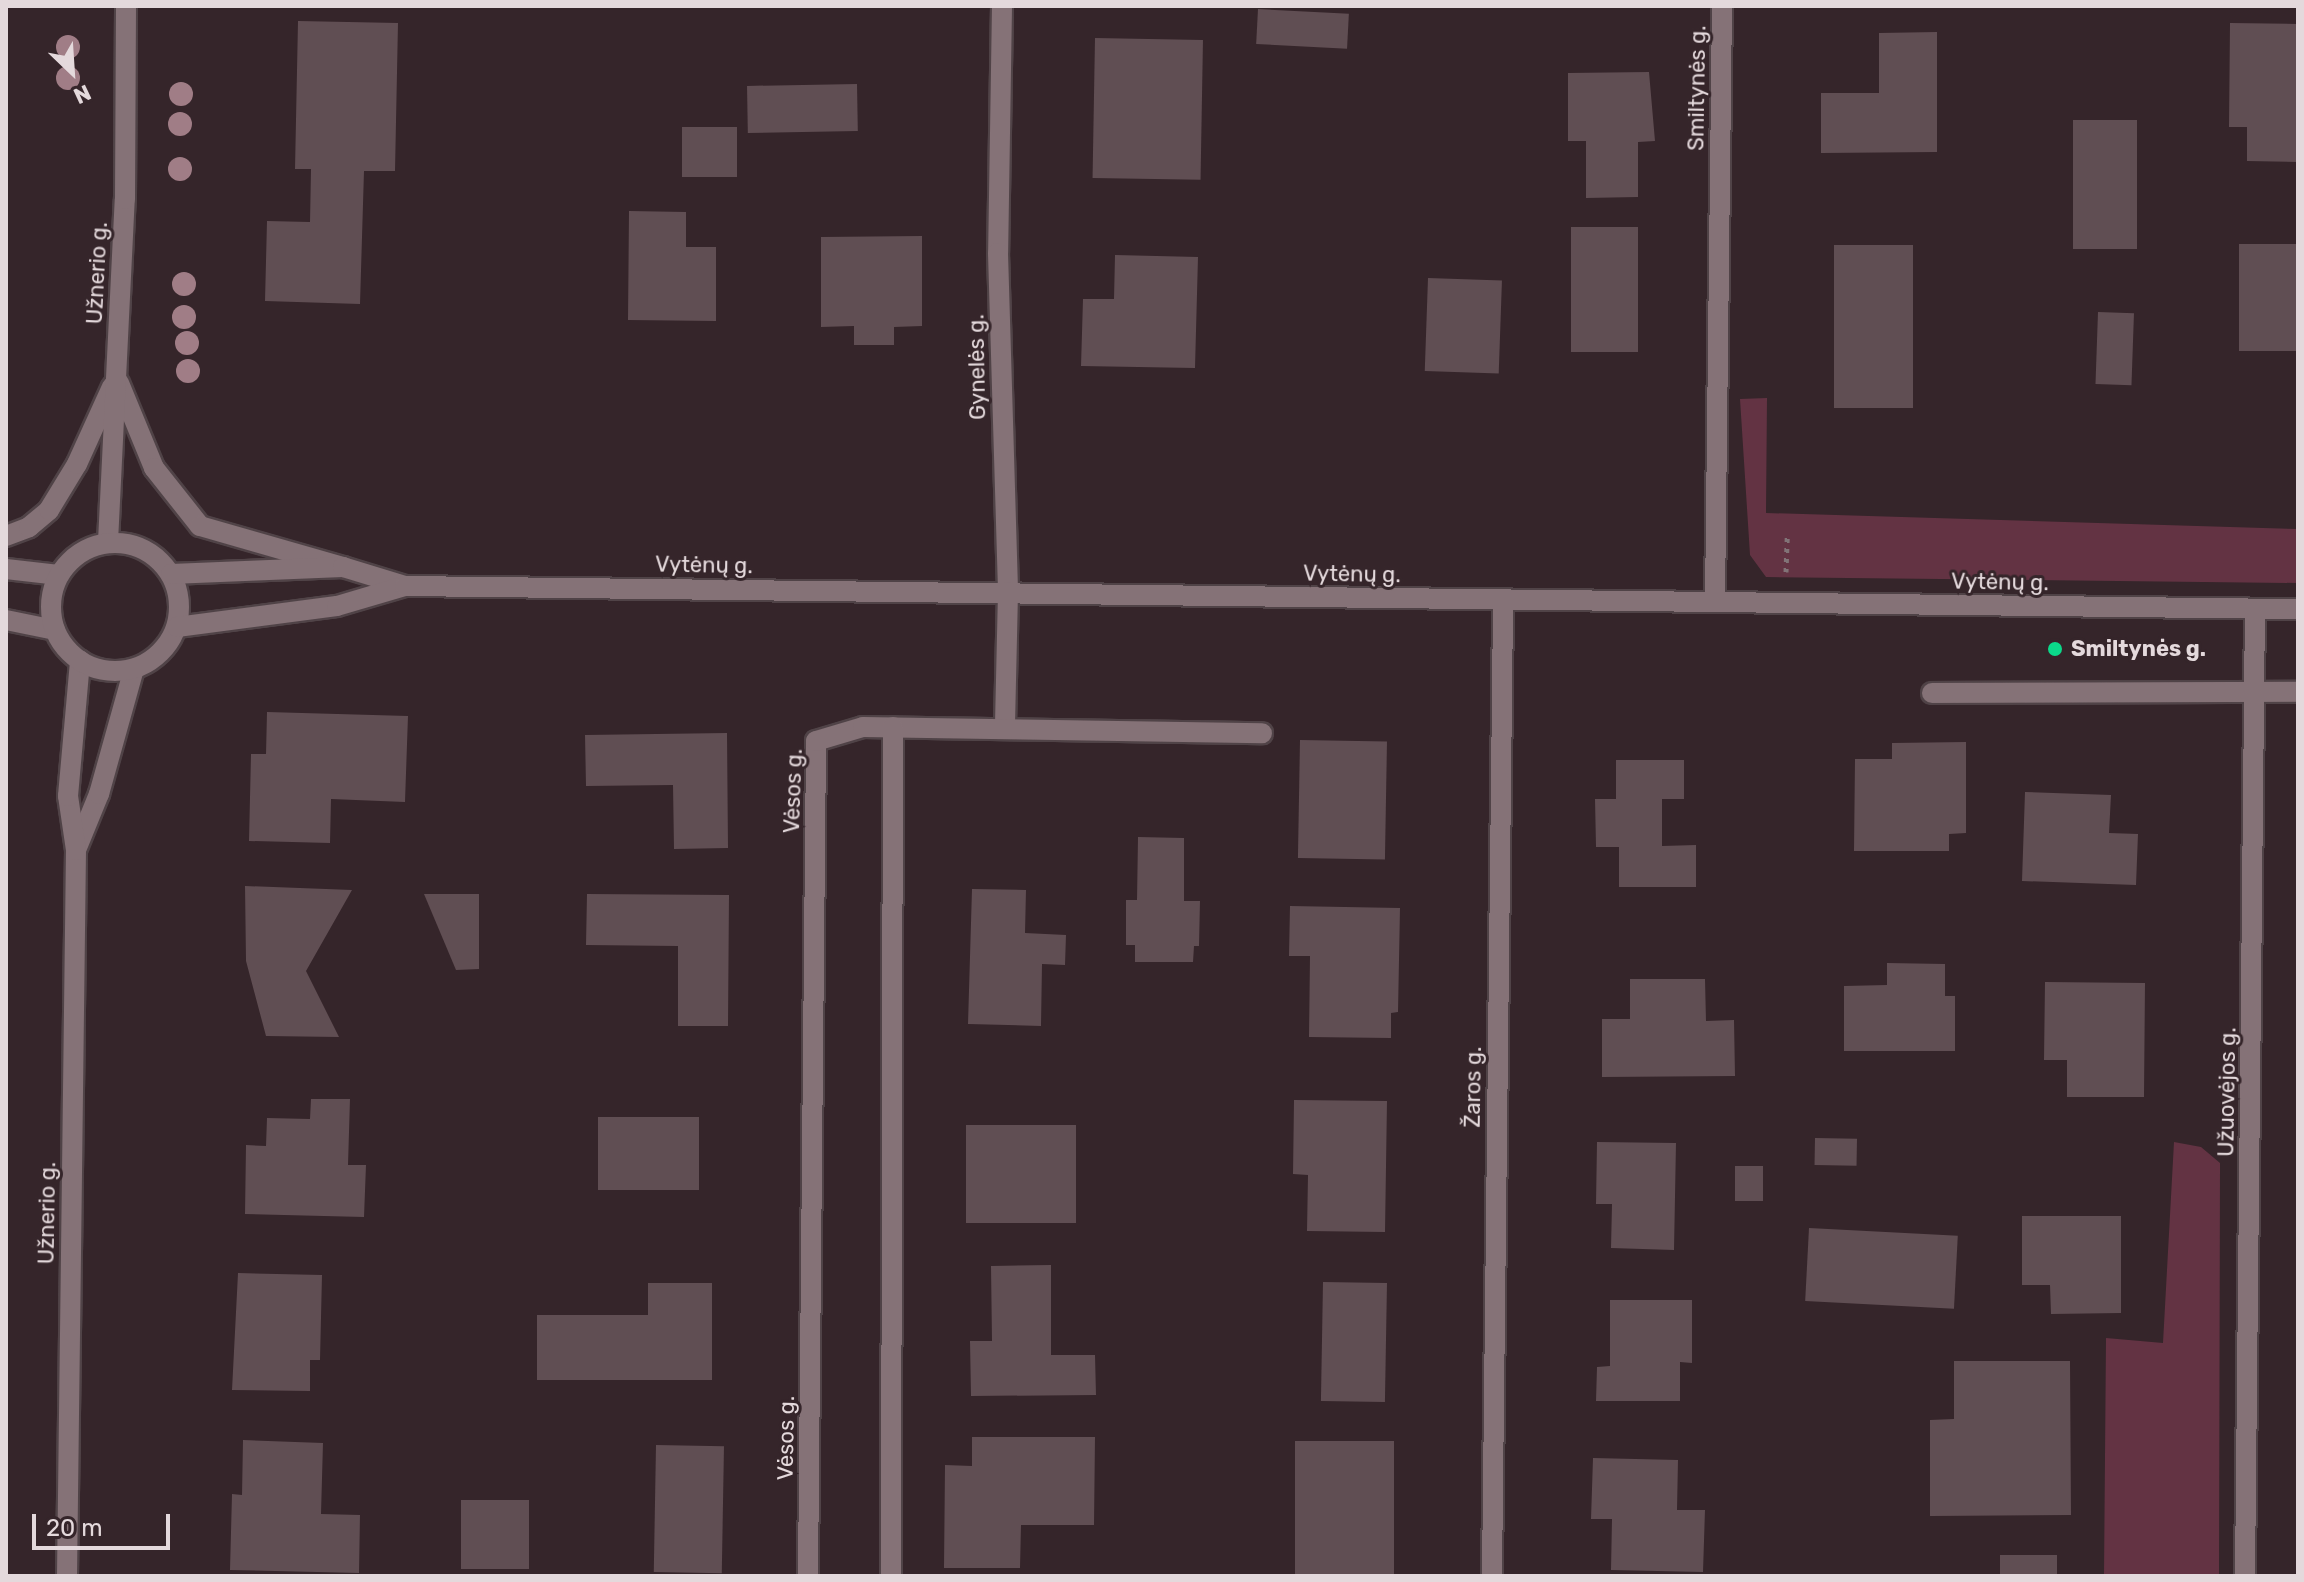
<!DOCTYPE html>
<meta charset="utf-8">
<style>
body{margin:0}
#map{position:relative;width:2304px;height:1582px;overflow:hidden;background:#35252a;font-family:Rubik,sans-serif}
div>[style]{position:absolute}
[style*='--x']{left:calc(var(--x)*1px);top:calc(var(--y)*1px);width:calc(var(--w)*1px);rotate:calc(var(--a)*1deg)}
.green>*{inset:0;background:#633343}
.building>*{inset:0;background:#604e53;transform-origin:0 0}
.path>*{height:5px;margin-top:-2.5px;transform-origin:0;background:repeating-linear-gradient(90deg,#817377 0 4px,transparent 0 10px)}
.roads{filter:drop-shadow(2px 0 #504347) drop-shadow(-2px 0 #504347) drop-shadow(0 2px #504347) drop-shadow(0 -2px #504347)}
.lane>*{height:20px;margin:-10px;padding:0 10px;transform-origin:10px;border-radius:10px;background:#857277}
.street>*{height:20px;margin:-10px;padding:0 10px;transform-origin:10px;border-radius:10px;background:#857277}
.secondary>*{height:20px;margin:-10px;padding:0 10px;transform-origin:10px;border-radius:10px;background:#857277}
.secondary>.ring{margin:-10px;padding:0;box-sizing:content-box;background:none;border:20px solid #857277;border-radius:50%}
.trees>*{width:24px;height:24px;margin:-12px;border-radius:50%;background:#a07d86}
.dots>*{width:22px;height:22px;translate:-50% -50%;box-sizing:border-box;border:4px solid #35252a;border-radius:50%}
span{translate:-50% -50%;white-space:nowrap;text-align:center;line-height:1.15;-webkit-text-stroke:6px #35252a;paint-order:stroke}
.street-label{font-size:22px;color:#e4d9dc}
.poi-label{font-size:22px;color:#e4d9dc;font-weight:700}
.left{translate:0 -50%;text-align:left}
.frame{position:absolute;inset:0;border:8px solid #e4d9dc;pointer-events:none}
.north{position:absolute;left:32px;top:32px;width:80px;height:80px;-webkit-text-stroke:6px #35252a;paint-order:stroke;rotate:155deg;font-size:22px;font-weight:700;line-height:32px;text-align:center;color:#e4d9dc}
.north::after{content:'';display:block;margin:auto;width:28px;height:36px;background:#e4d9dc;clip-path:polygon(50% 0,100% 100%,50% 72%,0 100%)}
.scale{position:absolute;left:32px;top:1514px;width:138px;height:36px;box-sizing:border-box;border:4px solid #e4d9dc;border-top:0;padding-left:10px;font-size:24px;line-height:28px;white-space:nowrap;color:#e4d9dc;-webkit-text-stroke:6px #35252a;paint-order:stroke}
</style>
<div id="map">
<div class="green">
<div style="clip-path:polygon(1767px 398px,1766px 513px,2298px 529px,2298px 583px,1766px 577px,1750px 555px,1740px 399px)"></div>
<div style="clip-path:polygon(2174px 1142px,2201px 1147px,2220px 1163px,2219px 1576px,2104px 1576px,2106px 1338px,2163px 1343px)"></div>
</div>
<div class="building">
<div style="left:1258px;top:9px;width:91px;height:35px;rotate:3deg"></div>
<div style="clip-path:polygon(298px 21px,398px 23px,395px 171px,364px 171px,360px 304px,265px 301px,267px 221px,310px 222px,311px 169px,295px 169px)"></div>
<div style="clip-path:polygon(2230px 23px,2298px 24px,2298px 162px,2247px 161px,2247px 127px,2229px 127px)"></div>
<div style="clip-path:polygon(1937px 32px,1937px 152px,1821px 153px,1821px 93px,1879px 93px,1879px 33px)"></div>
<div style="left:1095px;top:38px;width:108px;height:140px;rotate:1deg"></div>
<div style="clip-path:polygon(1649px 72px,1655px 141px,1638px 142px,1638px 197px,1586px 198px,1586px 141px,1568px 141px,1568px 73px)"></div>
<div style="left:857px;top:84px;width:47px;height:110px;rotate:89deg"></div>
<div style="left:2073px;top:120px;width:64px;height:129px"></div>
<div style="left:682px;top:127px;width:55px;height:50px"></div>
<div style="clip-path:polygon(629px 211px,686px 212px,686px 247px,716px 247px,716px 321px,628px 320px)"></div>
<div style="left:1571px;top:227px;width:67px;height:125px"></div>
<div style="clip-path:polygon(922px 236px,922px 326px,894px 327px,894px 345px,854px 345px,854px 326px,821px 327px,821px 237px)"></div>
<div style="left:2239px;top:244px;width:59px;height:107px"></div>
<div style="left:1834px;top:245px;width:79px;height:163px"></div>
<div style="clip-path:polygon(1115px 255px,1198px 257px,1195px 368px,1081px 366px,1083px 299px,1114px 299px)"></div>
<div style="left:1428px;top:278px;width:74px;height:93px;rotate:2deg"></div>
<div style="left:2098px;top:312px;width:36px;height:72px;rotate:2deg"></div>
<div style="clip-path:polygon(267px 712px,408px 716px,405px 802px,331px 799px,330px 843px,249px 841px,251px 754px,266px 754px)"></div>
<div style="clip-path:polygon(727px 733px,728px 848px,674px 849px,673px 785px,586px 786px,585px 735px)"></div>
<div style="left:1300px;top:740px;width:87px;height:118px;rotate:1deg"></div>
<div style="clip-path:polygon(1966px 742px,1966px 833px,1949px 834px,1949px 851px,1854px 851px,1855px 759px,1892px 759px,1892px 743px)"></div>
<div style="clip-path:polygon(1616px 760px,1684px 760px,1684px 799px,1662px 799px,1662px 846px,1696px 845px,1696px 887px,1619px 887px,1619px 847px,1596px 847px,1595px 799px,1616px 799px)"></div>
<div style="clip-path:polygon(2025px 792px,2111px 795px,2109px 833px,2138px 834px,2136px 885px,2022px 881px)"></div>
<div style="clip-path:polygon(1138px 837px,1184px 838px,1184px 901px,1200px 901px,1199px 946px,1194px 946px,1193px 962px,1135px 962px,1135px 945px,1126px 945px,1126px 900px,1137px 900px)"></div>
<div style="clip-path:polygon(245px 886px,352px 890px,306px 971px,339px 1037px,266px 1036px,246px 961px)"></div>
<div style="clip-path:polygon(972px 889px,1026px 890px,1025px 933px,1066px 935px,1065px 965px,1042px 964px,1041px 1026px,968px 1024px)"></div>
<div style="clip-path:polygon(424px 894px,479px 894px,479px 969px,456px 970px)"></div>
<div style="clip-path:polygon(587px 894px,729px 895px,728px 1026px,678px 1026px,678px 946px,586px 945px)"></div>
<div style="clip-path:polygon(1290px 906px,1400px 908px,1398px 1012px,1391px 1013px,1391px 1038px,1309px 1037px,1310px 956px,1289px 956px)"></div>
<div style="clip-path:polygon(1887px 963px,1945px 964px,1945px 996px,1955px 996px,1955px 1051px,1844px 1051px,1844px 986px,1887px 985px)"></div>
<div style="clip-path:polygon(1630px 979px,1705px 979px,1706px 1021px,1734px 1020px,1735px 1076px,1602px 1077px,1602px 1019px,1630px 1019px)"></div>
<div style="clip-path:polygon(2045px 982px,2145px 983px,2144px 1097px,2067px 1097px,2067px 1060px,2044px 1060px)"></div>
<div style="clip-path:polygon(311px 1099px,350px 1099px,348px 1165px,366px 1165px,364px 1217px,245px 1214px,246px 1145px,266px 1146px,267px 1118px,310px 1119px)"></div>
<div style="clip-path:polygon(1294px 1100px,1387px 1101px,1385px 1232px,1307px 1231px,1308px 1175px,1293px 1174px)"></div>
<div style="left:699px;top:1117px;width:73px;height:101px;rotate:90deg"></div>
<div style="left:966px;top:1125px;width:110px;height:98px"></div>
<div style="left:1815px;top:1138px;width:42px;height:27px;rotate:1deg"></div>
<div style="clip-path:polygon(1597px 1142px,1676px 1143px,1674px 1250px,1611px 1248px,1612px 1204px,1596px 1204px)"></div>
<div style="left:1763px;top:1166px;width:35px;height:28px;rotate:90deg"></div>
<div style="clip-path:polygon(2022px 1216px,2121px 1216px,2121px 1313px,2051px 1314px,2050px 1285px,2022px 1285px)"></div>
<div style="left:1809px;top:1228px;width:149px;height:73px;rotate:3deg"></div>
<div style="clip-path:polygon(1051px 1265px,1051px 1355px,1095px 1355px,1096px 1395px,971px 1396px,970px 1341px,992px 1341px,991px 1266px)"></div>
<div style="clip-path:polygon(238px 1273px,322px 1275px,320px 1360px,310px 1360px,310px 1391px,232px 1390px)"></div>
<div style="left:1323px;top:1282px;width:64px;height:119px;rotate:1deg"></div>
<div style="clip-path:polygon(648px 1283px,712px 1283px,712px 1380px,537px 1380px,537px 1315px,648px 1315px)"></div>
<div style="clip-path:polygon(1610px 1300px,1692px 1300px,1692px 1363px,1680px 1362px,1680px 1401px,1596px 1401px,1597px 1367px,1610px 1366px)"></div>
<div style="clip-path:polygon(1954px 1361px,2070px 1361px,2071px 1515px,1930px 1516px,1930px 1420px,1954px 1419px)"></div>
<div style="clip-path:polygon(972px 1437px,1095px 1437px,1094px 1525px,1021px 1525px,1020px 1568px,944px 1568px,945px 1465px,972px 1466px)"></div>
<div style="clip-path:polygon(243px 1440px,323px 1443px,321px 1514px,360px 1515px,359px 1573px,230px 1570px,232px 1494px,242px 1495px)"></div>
<div style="left:1295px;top:1441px;width:99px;height:135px"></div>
<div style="left:656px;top:1445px;width:68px;height:127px;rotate:1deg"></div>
<div style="clip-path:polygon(1593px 1458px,1678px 1460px,1677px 1510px,1705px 1510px,1703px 1572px,1611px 1570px,1612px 1519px,1591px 1519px)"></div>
<div style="left:461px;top:1500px;width:68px;height:69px"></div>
<div style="left:2000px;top:1555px;width:57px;height:21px"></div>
</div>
<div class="path">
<div style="--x:1786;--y:572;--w:35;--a:-88"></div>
</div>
<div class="roads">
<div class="lane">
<div style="--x:1932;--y:693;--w:366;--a:-0.2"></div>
</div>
<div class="street">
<div style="--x:1002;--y:6;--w:247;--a:90.9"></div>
<div style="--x:998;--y:253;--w:339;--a:88.3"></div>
<div style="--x:1008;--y:592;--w:135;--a:91.3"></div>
<div style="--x:6;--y:569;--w:53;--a:6.5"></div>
<div style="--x:1715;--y:602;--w:596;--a:-89.33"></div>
<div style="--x:6;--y:620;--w:50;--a:11.5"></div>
<div style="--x:76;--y:850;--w:61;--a:-67.7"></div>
<div style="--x:99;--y:794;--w:130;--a:-74.4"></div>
<div style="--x:67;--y:1576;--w:726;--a:-89.29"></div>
<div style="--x:76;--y:850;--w:55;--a:-98.4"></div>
<div style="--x:68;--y:796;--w:136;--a:-84.9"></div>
<div style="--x:808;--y:1576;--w:835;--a:-89.45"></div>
<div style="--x:816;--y:741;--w:49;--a:-16.6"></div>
<div style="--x:863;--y:727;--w:399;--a:0.9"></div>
<div style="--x:891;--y:1576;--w:849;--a:-89.87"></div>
<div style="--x:1492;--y:1576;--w:977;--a:-89.35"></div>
<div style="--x:2245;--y:1576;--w:967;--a:-89.41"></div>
</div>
<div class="secondary">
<div style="--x:119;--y:383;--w:92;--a:67.6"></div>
<div style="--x:154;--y:468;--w:74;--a:51.6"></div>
<div style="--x:200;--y:526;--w:149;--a:16"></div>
<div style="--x:6;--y:536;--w:25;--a:-21"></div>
<div style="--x:29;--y:527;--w:26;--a:-40"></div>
<div style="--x:49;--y:510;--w:54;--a:-58.7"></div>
<div style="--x:77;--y:464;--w:85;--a:-65.6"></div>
<div style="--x:108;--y:542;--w:343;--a:-87.2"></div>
<div style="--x:125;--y:199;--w:193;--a:-89.7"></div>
<div class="ring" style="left:51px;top:543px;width:108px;height:108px"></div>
<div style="--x:171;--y:574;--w:172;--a:-2.3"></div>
<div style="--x:343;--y:567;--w:65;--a:17"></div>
<div style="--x:177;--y:627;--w:161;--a:-7.5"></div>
<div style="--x:337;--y:606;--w:71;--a:-16.4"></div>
<div style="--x:405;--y:586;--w:1893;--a:0.7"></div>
</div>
</div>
<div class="trees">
<div style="left:68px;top:47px"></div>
<div style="left:68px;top:78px"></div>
<div style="left:181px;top:94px"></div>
<div style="left:180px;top:124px"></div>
<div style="left:180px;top:169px"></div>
<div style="left:184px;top:284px"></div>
<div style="left:184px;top:317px"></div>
<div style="left:187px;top:343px"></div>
<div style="left:188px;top:371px"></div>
</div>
<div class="dots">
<div style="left:2055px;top:649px;background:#0bd98a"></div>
</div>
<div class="street-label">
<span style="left:1697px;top:88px;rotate:-89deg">Smiltynės g.</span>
<span style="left:97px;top:273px;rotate:-87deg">Užnerio g.</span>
<span style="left:977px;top:367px;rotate:-91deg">Gynelės g.</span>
<span style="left:704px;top:565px;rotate:1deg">Vytėnų g.</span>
<span style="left:1352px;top:574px;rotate:1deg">Vytėnų g.</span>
<span style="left:2000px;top:582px;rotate:1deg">Vytėnų g.</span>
<span style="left:793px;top:791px;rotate:-88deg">Vėsos g.</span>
<span style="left:1473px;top:1087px;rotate:-89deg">Žaros g.</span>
<span style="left:2227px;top:1092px;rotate:-89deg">Užuovėjos g.</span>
<span style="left:47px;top:1213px;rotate:-89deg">Užnerio g.</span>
<span style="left:786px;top:1438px;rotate:-89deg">Vėsos g.</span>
</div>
<div class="poi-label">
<span class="left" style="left:2071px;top:649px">Smiltynės g.</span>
</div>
<div class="frame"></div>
<div class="north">N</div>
<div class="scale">20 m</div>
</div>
